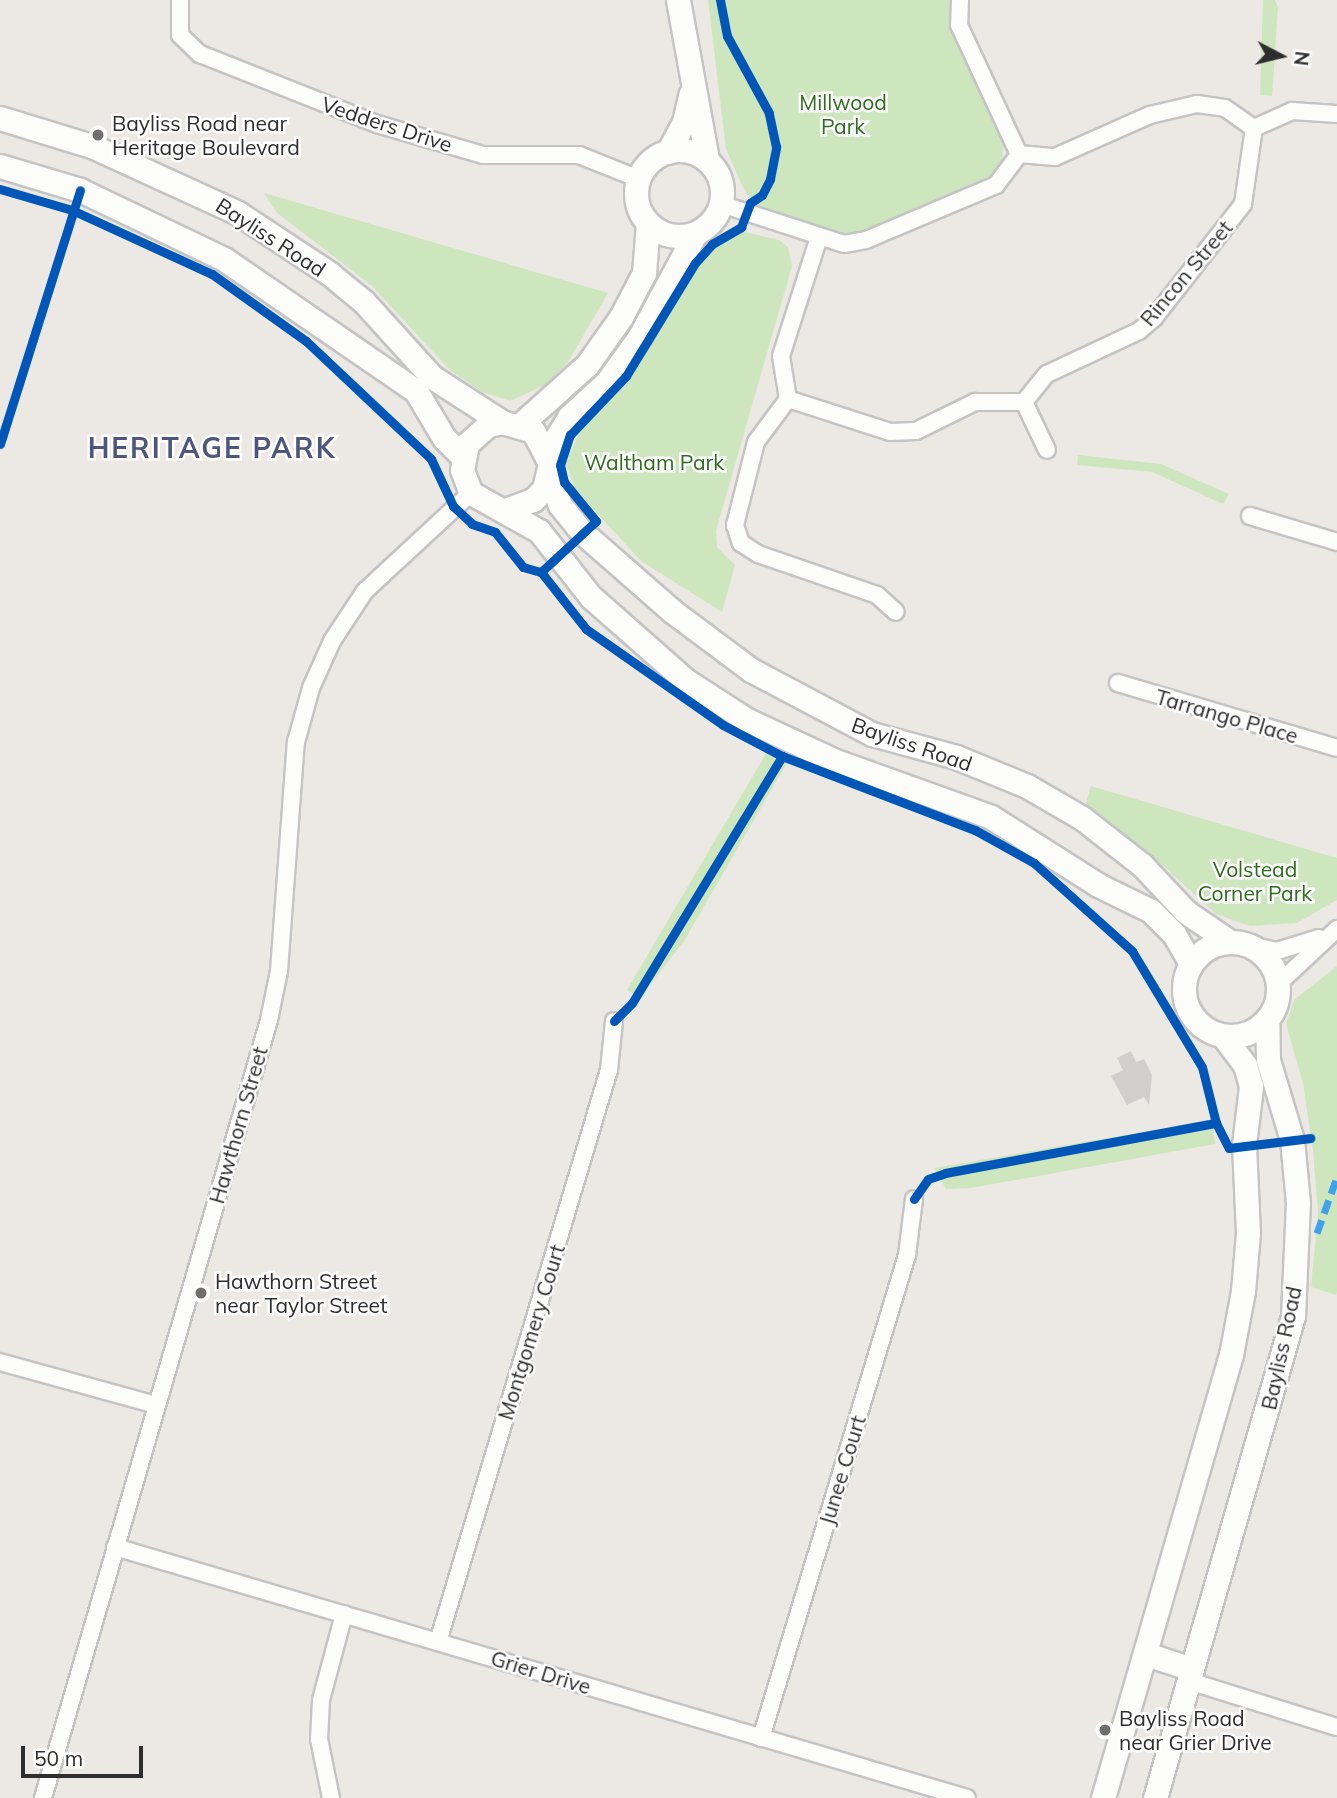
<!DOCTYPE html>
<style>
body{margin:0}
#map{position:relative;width:1337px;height:1798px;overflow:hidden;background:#ece8e4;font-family:Mulish,sans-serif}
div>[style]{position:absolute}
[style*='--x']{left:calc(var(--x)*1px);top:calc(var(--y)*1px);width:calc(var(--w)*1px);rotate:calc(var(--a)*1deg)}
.green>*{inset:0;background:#cee6be}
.building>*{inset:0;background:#d1cecb}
.roads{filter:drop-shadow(2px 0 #c5c4c5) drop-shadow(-2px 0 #c5c4c5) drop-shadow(0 2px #c5c4c5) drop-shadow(0 -2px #c5c4c5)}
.street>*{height:16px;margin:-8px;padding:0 8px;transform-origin:8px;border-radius:8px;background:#fcfcfb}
.secondary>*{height:23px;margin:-11.5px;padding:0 11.5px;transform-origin:11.5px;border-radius:11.5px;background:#fcfcfb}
.secondary>.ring{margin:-11.5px;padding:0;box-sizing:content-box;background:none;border:23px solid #fcfcfb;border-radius:50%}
.quiet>*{height:7px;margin-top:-3.5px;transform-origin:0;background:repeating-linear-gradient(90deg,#3ea3eb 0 14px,transparent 0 21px)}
.cycleway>*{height:9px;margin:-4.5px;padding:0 4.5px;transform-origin:4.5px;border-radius:4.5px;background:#0057b8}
.dots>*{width:19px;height:19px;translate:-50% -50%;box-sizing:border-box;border:4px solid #fff;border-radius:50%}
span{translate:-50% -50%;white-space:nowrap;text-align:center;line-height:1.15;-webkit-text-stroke:5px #fff;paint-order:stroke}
.park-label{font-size:21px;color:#2c6e1b}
.poi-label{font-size:21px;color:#2e2e2e}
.left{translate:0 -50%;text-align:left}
.street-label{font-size:21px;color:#2e2e2e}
.district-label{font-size:28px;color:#4d5680;font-weight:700;letter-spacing:2px}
.north{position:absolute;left:1246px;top:21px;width:70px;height:70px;-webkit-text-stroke:5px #fff;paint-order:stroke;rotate:97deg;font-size:19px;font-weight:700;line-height:28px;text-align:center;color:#2e2e2e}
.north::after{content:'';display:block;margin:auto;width:24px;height:32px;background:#2e2e2e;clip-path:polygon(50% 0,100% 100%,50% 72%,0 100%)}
.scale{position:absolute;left:21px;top:1746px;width:122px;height:32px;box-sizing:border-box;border:4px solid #2e2e2e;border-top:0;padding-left:9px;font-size:21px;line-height:24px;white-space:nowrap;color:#2e2e2e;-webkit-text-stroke:5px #fff;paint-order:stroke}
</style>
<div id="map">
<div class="green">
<div style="clip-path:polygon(708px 0,953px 0,952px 29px,1004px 143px,1001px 164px,982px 183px,861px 234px,836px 234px,759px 206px,745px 192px,726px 149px)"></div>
<div style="clip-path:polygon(1263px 0,1275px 0,1278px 7px,1272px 96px,1260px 95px)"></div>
<div style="clip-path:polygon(264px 193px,608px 293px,568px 362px,547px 384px,510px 401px,482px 392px,449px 369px,372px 286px,276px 212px)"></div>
<div style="clip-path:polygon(732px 229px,779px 240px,788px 247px,792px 266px,716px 531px,717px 547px,735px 565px,722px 612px,641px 561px,575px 489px,566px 464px,581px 428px,632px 374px,698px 264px)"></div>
<div style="clip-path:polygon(1078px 455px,1161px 464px,1229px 494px,1223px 504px,1152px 472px,1077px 465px)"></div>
<div style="clip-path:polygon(767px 752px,788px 761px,684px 941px,640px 998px,627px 990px)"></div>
<div style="clip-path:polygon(1091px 786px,1337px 858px,1337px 900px,1297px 923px,1250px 926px,1216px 914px,1150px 854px,1085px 806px)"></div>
<div style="clip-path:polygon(1337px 966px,1337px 1292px,1336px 1295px,1311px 1287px,1318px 1212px,1313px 1151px,1303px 1083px,1286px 1024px,1294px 1000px)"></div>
<div style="clip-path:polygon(1212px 1120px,1215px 1144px,971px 1188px,946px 1189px,934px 1168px)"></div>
</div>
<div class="building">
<div style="clip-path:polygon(819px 90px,834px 102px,833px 115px,819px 104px)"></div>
<div style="clip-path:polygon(1131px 1051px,1136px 1062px,1144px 1059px,1152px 1075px,1149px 1105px,1144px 1097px,1127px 1105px,1111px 1076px,1123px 1070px,1117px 1058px)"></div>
</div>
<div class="roads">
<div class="street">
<div style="--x:180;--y:0;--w:35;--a:90"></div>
<div style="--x:180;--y:35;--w:28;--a:44"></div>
<div style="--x:200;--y:54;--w:190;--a:21.6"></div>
<div style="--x:377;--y:124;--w:110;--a:16.3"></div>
<div style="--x:483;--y:155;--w:96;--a:0"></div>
<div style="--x:579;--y:155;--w:65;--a:21.8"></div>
<div style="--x:960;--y:0;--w:25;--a:92"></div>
<div style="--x:959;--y:25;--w:142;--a:65.1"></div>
<div style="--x:1019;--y:154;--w:36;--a:5"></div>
<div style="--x:1055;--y:157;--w:104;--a:-23.9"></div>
<div style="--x:1150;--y:115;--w:48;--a:-13.2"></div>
<div style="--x:1197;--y:104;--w:28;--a:8"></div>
<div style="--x:1225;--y:108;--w:35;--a:35"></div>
<div style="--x:1254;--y:128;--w:42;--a:-24.1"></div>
<div style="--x:1292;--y:111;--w:45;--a:3.8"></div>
<div style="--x:721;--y:204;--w:129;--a:18"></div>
<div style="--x:844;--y:244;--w:22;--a:-10"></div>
<div style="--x:866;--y:240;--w:141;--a:-22.9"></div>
<div style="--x:996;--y:185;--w:39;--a:-53"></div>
<div style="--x:819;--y:237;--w:125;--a:107.7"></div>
<div style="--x:781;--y:356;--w:44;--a:80.8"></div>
<div style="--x:788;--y:399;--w:54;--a:126.7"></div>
<div style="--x:756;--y:442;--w:86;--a:104.2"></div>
<div style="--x:735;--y:525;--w:19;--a:72"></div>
<div style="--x:741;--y:543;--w:20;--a:33"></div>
<div style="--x:758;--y:554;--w:126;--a:19"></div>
<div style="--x:877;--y:595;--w:25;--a:42"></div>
<div style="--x:788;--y:399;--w:107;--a:17.9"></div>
<div style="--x:890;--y:432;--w:26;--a:-2"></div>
<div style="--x:916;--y:431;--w:66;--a:-26.2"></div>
<div style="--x:975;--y:402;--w:49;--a:0"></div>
<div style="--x:1024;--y:402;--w:36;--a:-51"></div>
<div style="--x:1047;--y:374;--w:102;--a:-25.1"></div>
<div style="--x:1139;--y:331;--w:20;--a:-41"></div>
<div style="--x:1154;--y:318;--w:145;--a:-52"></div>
<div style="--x:1243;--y:204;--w:77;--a:-81.8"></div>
<div style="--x:1024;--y:402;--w:53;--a:64.4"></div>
<div style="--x:1250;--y:516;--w:91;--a:16.6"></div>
<div style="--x:1118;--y:683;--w:228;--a:16.5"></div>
<div style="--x:1249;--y:945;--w:29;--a:12"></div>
<div style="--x:1277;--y:951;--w:44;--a:-17.2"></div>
<div style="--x:1278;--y:984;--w:81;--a:-43"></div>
<div style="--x:0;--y:1362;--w:162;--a:15.4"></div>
<div style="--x:115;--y:1547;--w:888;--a:16.42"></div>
<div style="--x:438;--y:1642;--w:597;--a:-73.36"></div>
<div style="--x:609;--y:1070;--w:49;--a:-84.2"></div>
<div style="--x:1189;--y:1681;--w:155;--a:17.3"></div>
<div style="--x:761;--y:1738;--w:505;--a:-73.18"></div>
<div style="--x:907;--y:1255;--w:56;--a:-82.9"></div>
<div style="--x:43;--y:1798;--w:810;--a:-73.8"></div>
<div style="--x:269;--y:1020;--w:50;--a:-78.5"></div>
<div style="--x:279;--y:971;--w:230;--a:-85.8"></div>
<div style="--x:296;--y:742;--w:56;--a:-74.5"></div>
<div style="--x:311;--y:688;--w:51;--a:-65.9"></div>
<div style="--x:332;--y:641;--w:60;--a:-56.6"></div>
<div style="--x:365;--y:591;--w:144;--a:-42.8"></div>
<div style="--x:331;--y:1798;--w:60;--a:-101.5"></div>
<div style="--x:319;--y:1739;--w:39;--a:-87"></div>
<div style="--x:321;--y:1700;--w:89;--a:-75"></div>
</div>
<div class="secondary">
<div style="--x:678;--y:0;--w:163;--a:79.7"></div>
<div style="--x:0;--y:118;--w:98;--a:17.1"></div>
<div style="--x:94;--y:147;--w:158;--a:24.6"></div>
<div style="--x:238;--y:213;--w:110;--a:33.5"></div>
<div style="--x:330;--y:274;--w:44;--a:39.5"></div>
<div style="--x:364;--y:302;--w:101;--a:47.8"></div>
<div style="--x:432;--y:377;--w:83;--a:32.7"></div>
<div class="ring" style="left:636px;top:150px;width:63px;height:63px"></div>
<div style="--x:668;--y:152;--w:34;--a:-62"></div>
<div style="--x:684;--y:122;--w:28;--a:-77"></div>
<div style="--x:0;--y:166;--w:84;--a:16.7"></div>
<div style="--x:80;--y:190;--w:160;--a:25.6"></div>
<div style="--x:224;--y:259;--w:233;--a:34.5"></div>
<div style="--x:416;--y:391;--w:55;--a:59.2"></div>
<div style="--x:444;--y:438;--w:27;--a:45"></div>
<div style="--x:521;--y:424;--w:89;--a:-41.8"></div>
<div style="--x:587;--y:365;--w:59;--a:-54.7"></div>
<div style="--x:621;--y:317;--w:50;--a:-62.4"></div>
<div style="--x:644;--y:273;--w:50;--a:-85.4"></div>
<div style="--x:548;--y:451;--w:40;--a:-58"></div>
<div style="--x:569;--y:417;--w:52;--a:-42.6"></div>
<div style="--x:607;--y:382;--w:57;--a:-54.3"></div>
<div style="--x:640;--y:336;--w:116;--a:-61.7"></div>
<div style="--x:549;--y:475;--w:32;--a:70"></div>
<div style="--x:560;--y:505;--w:36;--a:51"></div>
<div style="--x:583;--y:533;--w:118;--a:41.2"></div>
<div style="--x:672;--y:611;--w:99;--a:36.8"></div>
<div style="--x:751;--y:670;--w:137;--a:27.9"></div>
<div style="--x:872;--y:734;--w:87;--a:15.3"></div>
<div style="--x:956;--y:757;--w:77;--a:22.2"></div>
<div style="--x:1027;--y:786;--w:64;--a:30.2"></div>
<div style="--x:1082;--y:818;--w:76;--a:38.1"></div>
<div style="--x:1142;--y:865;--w:64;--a:46.9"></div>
<div style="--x:1186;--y:912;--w:53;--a:34.3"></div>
<div style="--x:505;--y:510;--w:30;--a:-20"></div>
<div style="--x:533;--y:500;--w:16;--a:-45"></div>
<div style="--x:544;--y:489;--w:27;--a:-77"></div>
<div style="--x:550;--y:463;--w:36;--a:-118"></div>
<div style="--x:533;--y:431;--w:32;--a:-164"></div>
<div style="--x:502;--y:422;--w:14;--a:168"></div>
<div style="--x:488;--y:425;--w:28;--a:138"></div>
<div style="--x:467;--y:444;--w:26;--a:101"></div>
<div style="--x:462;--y:470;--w:25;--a:69"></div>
<div style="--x:471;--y:493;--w:78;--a:29.2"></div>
<div style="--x:539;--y:531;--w:84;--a:51.8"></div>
<div style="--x:591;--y:597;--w:125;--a:41.4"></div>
<div style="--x:685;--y:680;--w:74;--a:32.8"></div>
<div style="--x:747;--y:720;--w:95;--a:24.9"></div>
<div style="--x:833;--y:760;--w:168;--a:19.8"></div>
<div style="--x:991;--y:817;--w:127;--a:32.4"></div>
<div style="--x:1098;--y:885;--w:59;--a:26.1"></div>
<div style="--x:1151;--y:911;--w:33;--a:45"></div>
<div style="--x:1174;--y:934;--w:34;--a:60"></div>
<div class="ring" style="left:1184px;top:942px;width:71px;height:71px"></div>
<div style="--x:1146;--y:1654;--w:48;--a:18.1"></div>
<div style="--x:1103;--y:1798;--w:461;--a:-73.9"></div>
<div style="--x:1231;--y:1355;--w:65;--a:-79.4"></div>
<div style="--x:1243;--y:1291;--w:58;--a:-85.1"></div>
<div style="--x:1248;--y:1233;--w:88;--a:-92.6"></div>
<div style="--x:1244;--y:1145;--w:59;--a:-83.2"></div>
<div style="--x:1251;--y:1086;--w:22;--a:-106"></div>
<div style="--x:1245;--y:1065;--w:35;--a:-127"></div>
<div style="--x:1155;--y:1798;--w:501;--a:-74.02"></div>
<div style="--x:1293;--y:1316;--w:113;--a:-87.5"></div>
<div style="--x:1298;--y:1203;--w:63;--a:-95.4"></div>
<div style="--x:1292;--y:1140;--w:84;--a:-106.7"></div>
<div style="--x:1268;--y:1060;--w:39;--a:-91"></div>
</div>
</div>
<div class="quiet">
<div style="--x:1317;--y:1233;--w:59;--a:-70.3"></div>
</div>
<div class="cycleway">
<div style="--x:0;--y:189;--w:75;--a:16.3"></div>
<div style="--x:72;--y:210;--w:154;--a:24.6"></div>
<div style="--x:212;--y:274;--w:115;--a:35.5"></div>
<div style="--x:306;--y:341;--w:172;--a:43.3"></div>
<div style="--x:431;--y:459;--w:52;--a:64.9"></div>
<div style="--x:453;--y:506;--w:26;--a:43"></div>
<div style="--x:472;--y:524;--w:24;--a:19"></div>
<div style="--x:495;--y:532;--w:45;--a:51.3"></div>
<div style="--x:523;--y:567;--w:19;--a:16"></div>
<div style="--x:541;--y:572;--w:73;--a:51.7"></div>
<div style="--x:586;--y:629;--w:167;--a:35"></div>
<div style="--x:723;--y:725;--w:67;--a:27.7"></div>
<div style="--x:782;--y:756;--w:207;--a:21"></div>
<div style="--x:975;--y:830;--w:68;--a:29.2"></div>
<div style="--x:1034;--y:863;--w:132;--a:41.9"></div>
<div style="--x:1132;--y:951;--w:135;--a:58.9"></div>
<div style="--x:1202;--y:1067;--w:58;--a:76"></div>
<div style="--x:1216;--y:1123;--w:28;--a:63"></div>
<div style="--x:1229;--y:1148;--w:82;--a:-7"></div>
<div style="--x:0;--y:444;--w:266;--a:-72.5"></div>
<div style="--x:541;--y:572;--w:75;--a:-42.8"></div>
<div style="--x:596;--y:521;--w:50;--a:-129.4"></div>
<div style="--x:564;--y:482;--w:17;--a:-103"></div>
<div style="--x:560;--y:465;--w:32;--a:-72"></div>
<div style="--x:570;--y:435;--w:81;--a:-46.5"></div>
<div style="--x:626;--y:376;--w:132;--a:-58.6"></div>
<div style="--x:695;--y:263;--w:25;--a:-48"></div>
<div style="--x:712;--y:244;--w:34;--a:-30"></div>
<div style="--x:741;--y:227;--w:26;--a:-69"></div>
<div style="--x:750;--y:203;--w:14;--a:-34"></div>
<div style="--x:762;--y:195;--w:18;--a:-63"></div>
<div style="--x:770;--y:179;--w:33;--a:-79"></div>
<div style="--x:776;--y:147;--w:35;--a:-102"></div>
<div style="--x:769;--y:113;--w:88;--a:-118.6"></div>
<div style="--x:727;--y:36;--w:37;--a:-101"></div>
<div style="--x:614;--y:1021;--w:25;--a:-45"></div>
<div style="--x:632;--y:1003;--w:289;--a:-58.7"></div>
<div style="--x:914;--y:1199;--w:24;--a:-55"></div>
<div style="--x:928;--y:1179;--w:18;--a:-19"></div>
<div style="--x:945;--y:1173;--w:276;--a:-10.5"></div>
</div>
<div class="dots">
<div style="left:98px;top:135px;background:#706f6e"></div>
<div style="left:201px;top:1293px;background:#706f6e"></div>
<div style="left:1105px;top:1730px;background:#706f6e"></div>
</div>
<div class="park-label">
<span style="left:843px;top:114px">Millwood<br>Park</span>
<span style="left:654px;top:462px">Waltham Park</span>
<span style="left:1255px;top:881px">Volstead<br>Corner Park</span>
</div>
<div class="poi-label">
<span class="left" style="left:112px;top:135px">Bayliss Road near<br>Heritage Boulevard</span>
<span class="left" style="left:215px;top:1293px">Hawthorn Street<br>near Taylor Street</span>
<span class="left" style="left:1119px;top:1730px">Bayliss Road<br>near Grier Drive</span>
</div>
<div class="street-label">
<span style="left:387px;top:124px;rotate:18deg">Vedders Drive</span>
<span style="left:271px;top:237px;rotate:33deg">Bayliss Road</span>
<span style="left:1186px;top:273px;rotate:-50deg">Rincon Street</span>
<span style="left:1227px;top:716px;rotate:16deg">Tarrango Place</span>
<span style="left:912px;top:744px;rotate:19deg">Bayliss Road</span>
<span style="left:238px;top:1125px;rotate:-74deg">Hawthorn Street</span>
<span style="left:531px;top:1332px;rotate:-73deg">Montgomery Court</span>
<span style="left:1281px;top:1348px;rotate:-78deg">Bayliss Road</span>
<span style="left:842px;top:1470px;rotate:-73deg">Junee Court</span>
<span style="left:541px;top:1672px;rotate:17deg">Grier Drive</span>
</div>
<div class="district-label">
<span style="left:212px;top:448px">HERITAGE PARK</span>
</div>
<div class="north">N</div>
<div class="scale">50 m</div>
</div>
